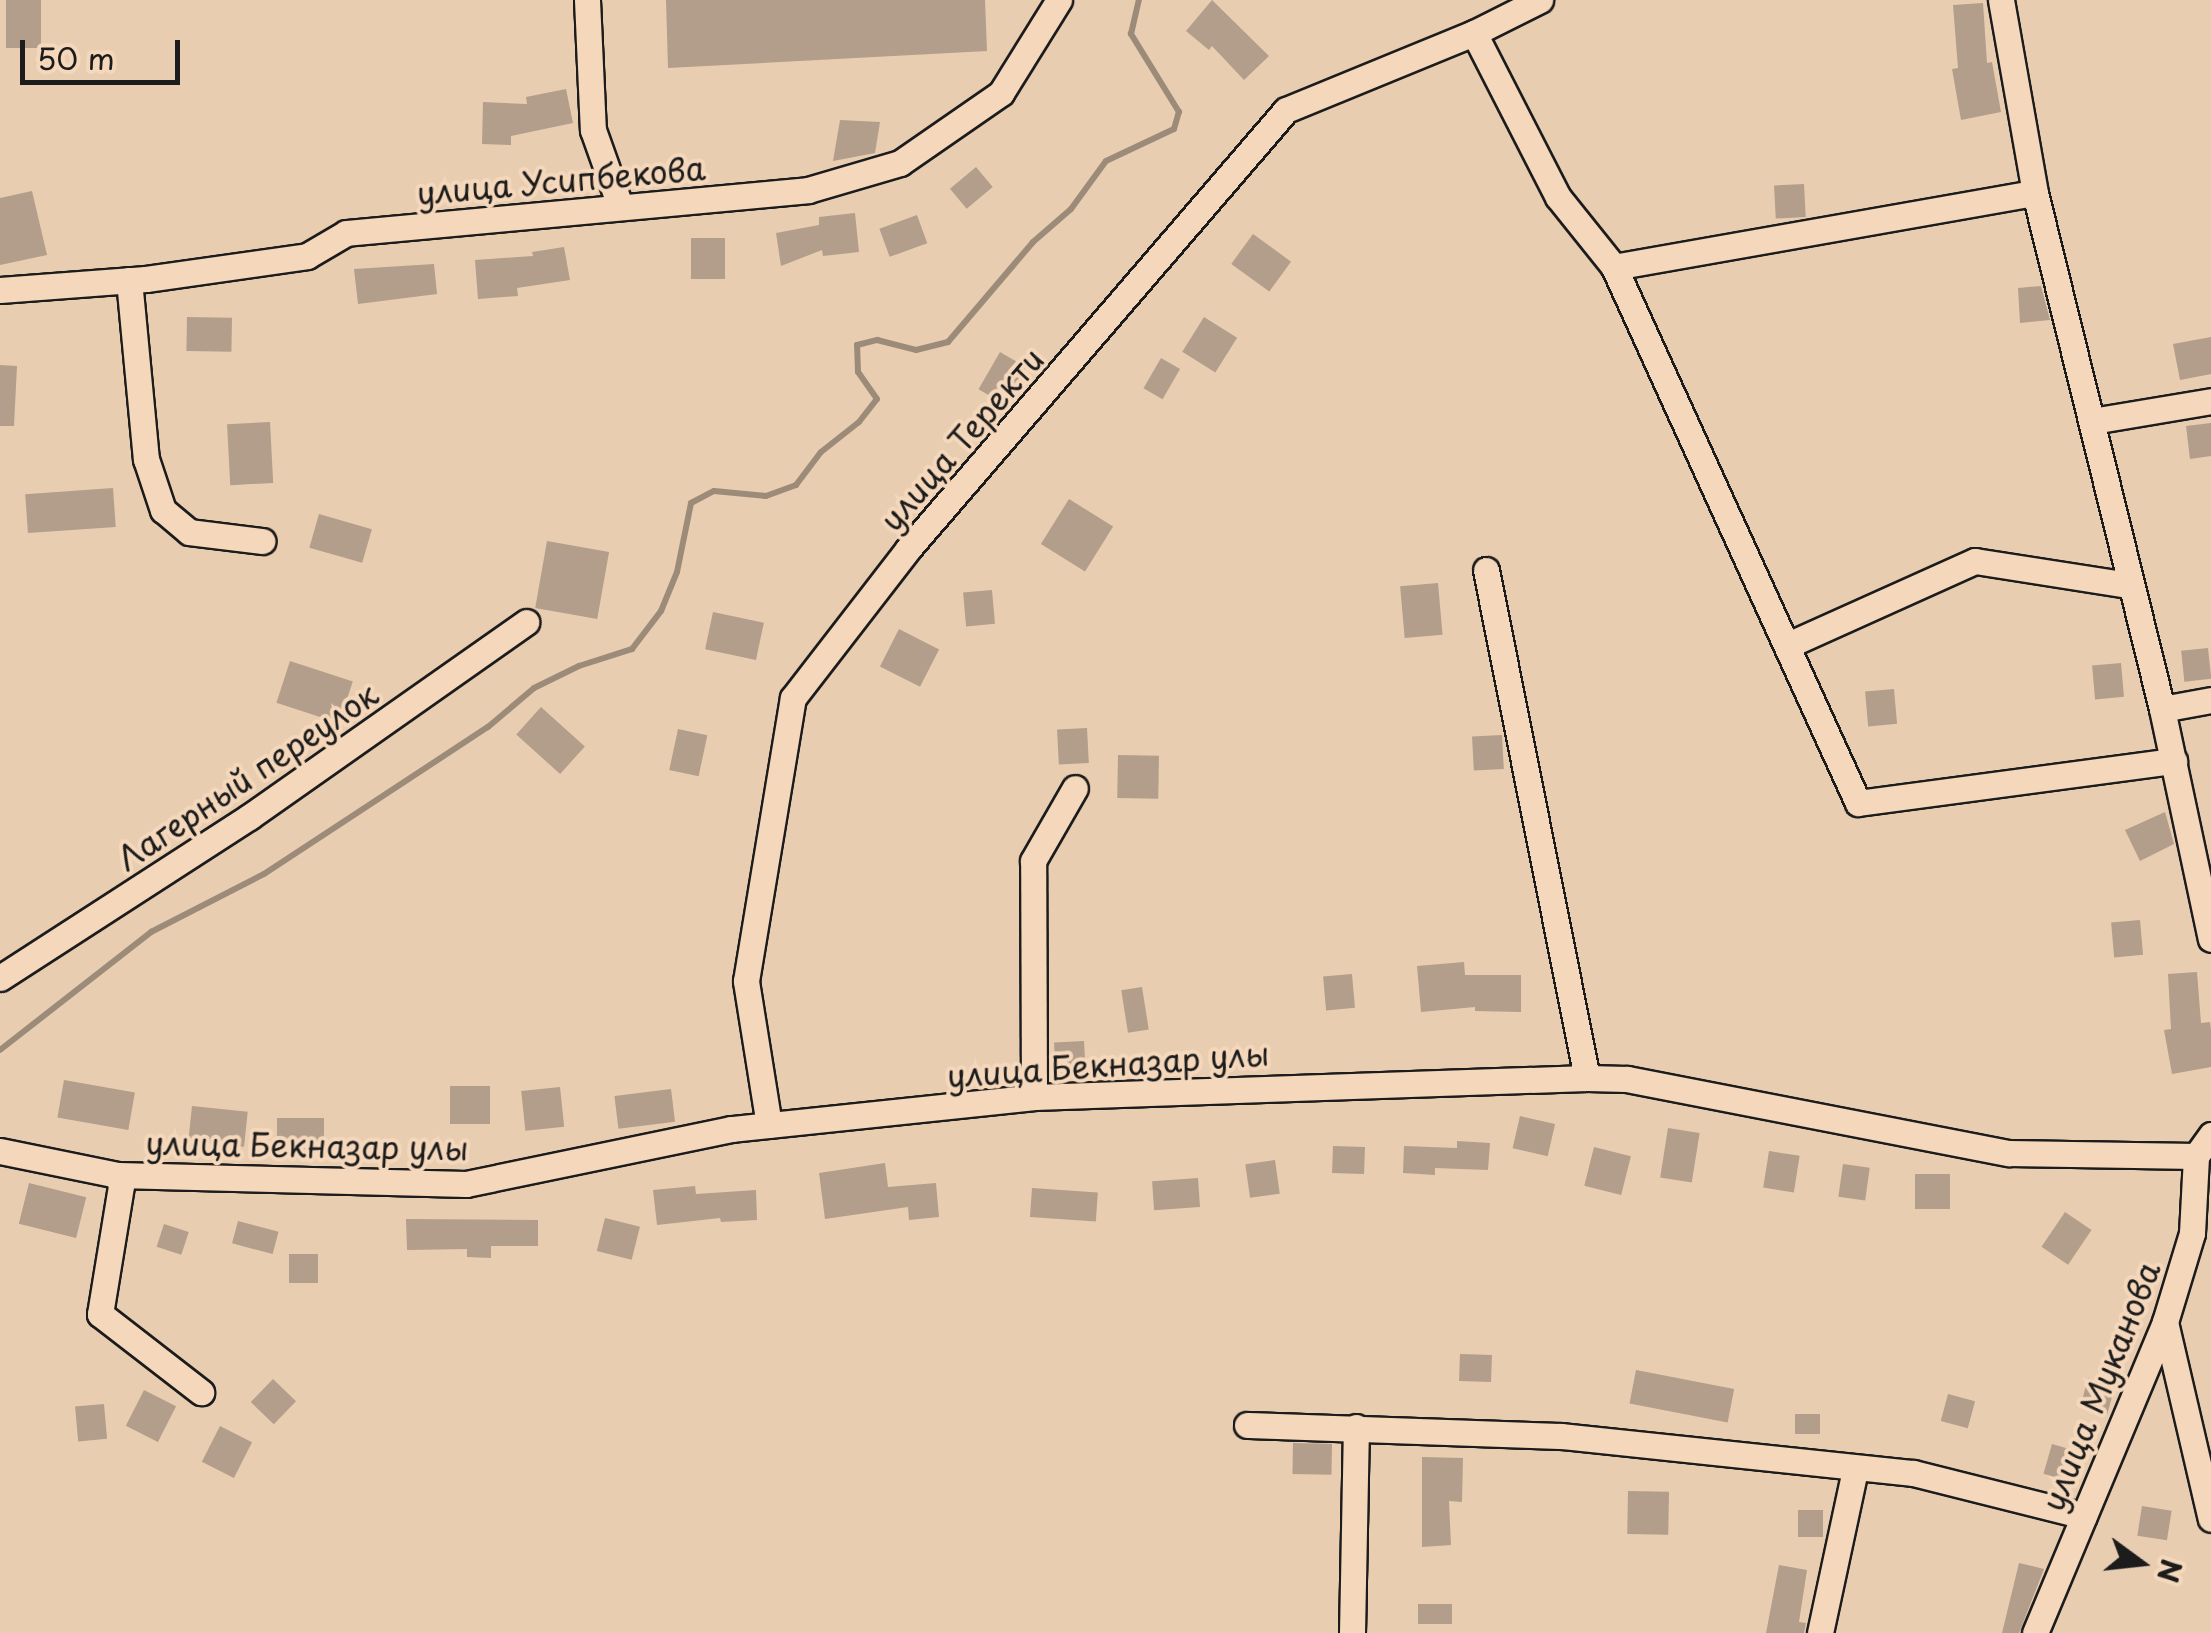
<!DOCTYPE html>
<meta charset="utf-8">
<style>
body{margin:0}
#map{position:relative;width:2211px;height:1633px;overflow:hidden;background:#e8cdb1;font-family:"Playpen Sans",sans-serif}
div>[style]{position:absolute}
[style*='--x']{left:calc(var(--x)*1px);top:calc(var(--y)*1px);width:calc(var(--w)*1px);rotate:calc(var(--a)*1deg)}
.stream>*{height:6px;margin:-3px;padding:0 3px;transform-origin:3px;border-radius:3px;background:#9d8b7a}
.building>*{inset:0;background:#b29e8a;transform-origin:0 0}
.roads{filter:drop-shadow(2px 0 #1c1c1c) drop-shadow(-2px 0 #1c1c1c) drop-shadow(0 2px #1c1c1c) drop-shadow(0 -2px #1c1c1c)}
.minor>*{height:25px;margin:-12.5px;padding:0 12.5px;transform-origin:12.5px;border-radius:12.5px;background:#f5d8bb}
span{translate:-50% -50%;white-space:nowrap;text-align:center;line-height:1.15;-webkit-text-stroke:8px #f5d8bb;paint-order:stroke}
.street-label{font-size:32px;color:#1c1c1c}
.north{position:absolute;left:2091px;top:1513px;width:100px;height:100px;-webkit-text-stroke:8px #f5d8bb;paint-order:stroke;rotate:105deg;font-size:28px;font-weight:700;line-height:40px;text-align:center;color:#1c1c1c}
.north::after{content:'';display:block;margin:auto;width:35px;height:45px;background:#1c1c1c;clip-path:polygon(50% 0,100% 100%,50% 72%,0 100%)}
.scale{position:absolute;left:20px;top:40px;width:160px;height:45px;box-sizing:border-box;border:5px solid #1c1c1c;border-top:0;padding-left:12px;font-size:30px;line-height:35px;white-space:nowrap;color:#1c1c1c;-webkit-text-stroke:8px #f5d8bb;paint-order:stroke}
</style>
<div id="map">
<div class="stream">
<div style="--x:0;--y:1050;--w:192;--a:-38"></div>
<div style="--x:151;--y:932;--w:127;--a:-27.2"></div>
<div style="--x:264;--y:874;--w:268;--a:-33.3"></div>
<div style="--x:488;--y:727;--w:60;--a:-40.3"></div>
<div style="--x:534;--y:688;--w:50;--a:-26.1"></div>
<div style="--x:579;--y:666;--w:56;--a:-17.8"></div>
<div style="--x:632;--y:649;--w:48;--a:-52.7"></div>
<div style="--x:661;--y:611;--w:42;--a:-67.7"></div>
<div style="--x:677;--y:572;--w:70;--a:-78.5"></div>
<div style="--x:691;--y:503;--w:26;--a:-28"></div>
<div style="--x:714;--y:491;--w:52;--a:5.5"></div>
<div style="--x:766;--y:496;--w:32;--a:-20"></div>
<div style="--x:796;--y:485;--w:41;--a:-52.9"></div>
<div style="--x:821;--y:452;--w:48;--a:-38.3"></div>
<div style="--x:859;--y:422;--w:29;--a:-52"></div>
<div style="--x:877;--y:399;--w:33;--a:-125"></div>
<div style="--x:858;--y:372;--w:27;--a:-92"></div>
<div style="--x:857;--y:345;--w:21;--a:-14"></div>
<div style="--x:877;--y:340;--w:40;--a:14.4"></div>
<div style="--x:916;--y:350;--w:33;--a:-14"></div>
<div style="--x:948;--y:342;--w:131;--a:-49.6"></div>
<div style="--x:1033;--y:242;--w:50;--a:-41"></div>
<div style="--x:1071;--y:209;--w:59;--a:-53.9"></div>
<div style="--x:1106;--y:161;--w:75;--a:-25.2"></div>
<div style="--x:1174;--y:129;--w:18;--a:-74"></div>
<div style="--x:1179;--y:112;--w:92;--a:-121.6"></div>
<div style="--x:1131;--y:34;--w:35;--a:-77"></div>
</div>
<div class="building">
<div style="left:6px;top:0;width:35px;height:48px"></div>
<div style="clip-path:polygon(666px 0,985px 0,987px 51px,668px 68px)"></div>
<div style="clip-path:polygon(1212px 0,1269px 56px,1244px 80px,1212px 46px,1209px 50px,1186px 31px)"></div>
<div style="clip-path:polygon(1983px 3px,1987px 63px,1992px 62px,2001px 112px,1961px 120px,1952px 69px,1958px 68px,1953px 5px)"></div>
<div style="clip-path:polygon(566px 89px,573px 123px,511px 136px,511px 145px,482px 144px,483px 102px,527px 104px,526px 97px)"></div>
<div style="clip-path:polygon(840px 120px,880px 122px,875px 153px,833px 161px)"></div>
<div style="left:976px;top:167px;width:26px;height:34px;rotate:50deg"></div>
<div style="left:1804px;top:184px;width:33px;height:30px;rotate:87deg"></div>
<div style="clip-path:polygon(32px 191px,47px 255px,0 265px,0 198px)"></div>
<div style="clip-path:polygon(855px 213px,859px 252px,823px 256px,822px 250px,781px 266px,776px 233px,819px 225px,819px 217px)"></div>
<div style="left:917px;top:215px;width:30px;height:40px;rotate:70deg"></div>
<div style="left:1253px;top:234px;width:47px;height:37px;rotate:36deg"></div>
<div style="left:691px;top:238px;width:34px;height:41px"></div>
<div style="clip-path:polygon(564px 247px,570px 280px,517px 288px,518px 296px,478px 299px,475px 260px,533px 256px,532px 252px)"></div>
<div style="clip-path:polygon(434px 264px,437px 294px,358px 304px,354px 269px)"></div>
<div style="clip-path:polygon(2041px 286px,2050px 320px,2020px 323px,2018px 288px)"></div>
<div style="left:187px;top:317px;width:45px;height:34px;rotate:1deg"></div>
<div style="left:1204px;top:317px;width:39px;height:41px;rotate:32deg"></div>
<div style="clip-path:polygon(2211px 337px,2211px 374px,2180px 380px,2173px 344px)"></div>
<div style="left:1000px;top:352px;width:30px;height:43px;rotate:30deg"></div>
<div style="left:1161px;top:358px;width:22px;height:35px;rotate:30deg"></div>
<div style="clip-path:polygon(0 365px,17px 366px,14px 426px,0 426px)"></div>
<div style="left:270px;top:422px;width:61px;height:43px;rotate:87deg"></div>
<div style="clip-path:polygon(2211px 423px,2211px 456px,2190px 459px,2186px 426px)"></div>
<div style="left:113px;top:488px;width:39px;height:88px;rotate:86deg"></div>
<div style="left:1069px;top:499px;width:52px;height:53px;rotate:32deg"></div>
<div style="left:319px;top:514px;width:55px;height:35px;rotate:16deg"></div>
<div style="left:547px;top:541px;width:63px;height:68px;rotate:10deg"></div>
<div style="left:1438px;top:583px;width:52px;height:38px;rotate:85deg"></div>
<div style="left:992px;top:590px;width:34px;height:29px;rotate:85deg"></div>
<div style="left:713px;top:612px;width:52px;height:38px;rotate:12deg"></div>
<div style="left:899px;top:629px;width:45px;height:42px;rotate:27deg"></div>
<div style="left:2208px;top:648px;width:31px;height:27px;rotate:84deg"></div>
<div style="left:290px;top:661px;width:66px;height:44px;rotate:18deg"></div>
<div style="left:2121px;top:663px;width:34px;height:29px;rotate:85deg"></div>
<div style="left:1894px;top:689px;width:35px;height:29px;rotate:85deg"></div>
<div style="left:541px;top:707px;width:59px;height:37px;rotate:42deg"></div>
<div style="left:1087px;top:728px;width:35px;height:30px;rotate:87deg"></div>
<div style="left:678px;top:729px;width:30px;height:42px;rotate:12deg"></div>
<div style="left:1502px;top:735px;width:34px;height:30px;rotate:87deg"></div>
<div style="left:1118px;top:755px;width:41px;height:43px;rotate:1deg"></div>
<div style="clip-path:polygon(2165px 812px,2174px 844px,2140px 861px,2125px 830px)"></div>
<div style="left:2140px;top:920px;width:35px;height:29px;rotate:85deg"></div>
<div style="clip-path:polygon(1464px 962px,1465px 975px,1521px 975px,1521px 1012px,1475px 1011px,1475px 1007px,1421px 1012px,1417px 966px)"></div>
<div style="clip-path:polygon(2197px 972px,2201px 1023px,2210px 1022px,2211px 1030px,2211px 1067px,2172px 1074px,2164px 1030px,2171px 1029px,2168px 974px)"></div>
<div style="left:1352px;top:974px;width:34px;height:29px;rotate:85deg"></div>
<div style="left:1142px;top:987px;width:43px;height:21px;rotate:81deg"></div>
<div style="left:1084px;top:1041px;width:35px;height:30px;rotate:87deg"></div>
<div style="left:64px;top:1080px;width:72px;height:38px;rotate:10deg"></div>
<div style="left:490px;top:1086px;width:38px;height:40px;rotate:90deg"></div>
<div style="left:560px;top:1087px;width:40px;height:39px;rotate:84deg"></div>
<div style="left:671px;top:1089px;width:33px;height:57px;rotate:83deg"></div>
<div style="left:192px;top:1106px;width:56px;height:35px;rotate:6deg"></div>
<div style="left:1520px;top:1116px;width:36px;height:33px;rotate:13deg"></div>
<div style="left:277px;top:1118px;width:47px;height:32px"></div>
<div style="left:1668px;top:1128px;width:32px;height:50px;rotate:9deg"></div>
<div style="clip-path:polygon(1457px 1141px,1490px 1143px,1488px 1170px,1435px 1168px,1435px 1175px,1403px 1173px,1404px 1146px,1457px 1148px)"></div>
<div style="left:1333px;top:1146px;width:32px;height:27px;rotate:2deg"></div>
<div style="left:1594px;top:1147px;width:38px;height:40px;rotate:14deg"></div>
<div style="left:1769px;top:1151px;width:31px;height:37px;rotate:9deg"></div>
<div style="left:1275px;top:1160px;width:34px;height:30px;rotate:82deg"></div>
<div style="clip-path:polygon(885px 1163px,888px 1187px,936px 1183px,939px 1217px,909px 1220px,908px 1207px,825px 1219px,819px 1173px)"></div>
<div style="left:1843px;top:1164px;width:27px;height:33px;rotate:8deg"></div>
<div style="left:1915px;top:1174px;width:35px;height:35px"></div>
<div style="left:1198px;top:1178px;width:29px;height:46px;rotate:86deg"></div>
<div style="left:29px;top:1183px;width:59px;height:42px;rotate:14deg"></div>
<div style="clip-path:polygon(695px 1186px,696px 1194px,756px 1190px,757px 1220px,721px 1222px,720px 1218px,657px 1225px,653px 1190px)"></div>
<div style="left:1032px;top:1188px;width:66px;height:29px;rotate:4deg"></div>
<div style="left:2065px;top:1212px;width:32px;height:42px;rotate:34deg"></div>
<div style="left:605px;top:1218px;width:36px;height:34px;rotate:14deg"></div>
<div style="clip-path:polygon(406px 1219px,538px 1220px,538px 1246px,491px 1246px,491px 1258px,467px 1257px,467px 1249px,407px 1250px)"></div>
<div style="left:238px;top:1221px;width:42px;height:23px;rotate:15deg"></div>
<div style="left:164px;top:1224px;width:26px;height:24px;rotate:18deg"></div>
<div style="left:289px;top:1254px;width:29px;height:29px"></div>
<div style="left:1460px;top:1354px;width:32px;height:27px;rotate:2deg"></div>
<div style="left:1636px;top:1370px;width:100px;height:34px;rotate:11deg"></div>
<div style="left:2088px;top:1378px;width:28px;height:30px;rotate:15deg"></div>
<div style="left:273px;top:1379px;width:32px;height:32px;rotate:44deg"></div>
<div style="left:144px;top:1390px;width:36px;height:40px;rotate:27deg"></div>
<div style="left:1948px;top:1394px;width:28px;height:28px;rotate:15deg"></div>
<div style="left:104px;top:1404px;width:35px;height:29px;rotate:85deg"></div>
<div style="left:1795px;top:1414px;width:25px;height:20px"></div>
<div style="left:220px;top:1426px;width:36px;height:40px;rotate:27deg"></div>
<div style="left:1293px;top:1443px;width:39px;height:31px;rotate:1deg"></div>
<div style="left:2052px;top:1444px;width:29px;height:31px;rotate:16deg"></div>
<div style="clip-path:polygon(1422px 1457px,1463px 1458px,1462px 1502px,1449px 1501px,1451px 1545px,1422px 1547px)"></div>
<div style="left:1628px;top:1491px;width:41px;height:43px;rotate:1deg"></div>
<div style="left:2142px;top:1506px;width:30px;height:30px;rotate:9deg"></div>
<div style="left:1798px;top:1510px;width:25px;height:27px"></div>
<div style="clip-path:polygon(2019px 1563px,2044px 1569px,2019px 1633px,2002px 1633px)"></div>
<div style="clip-path:polygon(1779px 1565px,1807px 1570px,1799px 1622px,1806px 1623px,1804px 1633px,1766px 1633px)"></div>
<div style="left:1418px;top:1604px;width:34px;height:20px"></div>
</div>
<div class="roads">
<div class="minor">
<div style="--x:587;--y:0;--w:130;--a:87.4"></div>
<div style="--x:593;--y:130;--w:81;--a:70.4"></div>
<div style="--x:2001;--y:0;--w:196;--a:80"></div>
<div style="--x:2035;--y:193;--w:531;--a:76.17"></div>
<div style="--x:2162;--y:709;--w:235;--a:78"></div>
<div style="--x:1474;--y:33;--w:184;--a:62.9"></div>
<div style="--x:1558;--y:197;--w:90;--a:51.3"></div>
<div style="--x:1614;--y:267;--w:589;--a:65.52"></div>
<div style="--x:1858;--y:803;--w:319;--a:-7.6"></div>
<div style="--x:1614;--y:267;--w:427;--a:-10"></div>
<div style="--x:129;--y:280;--w:180;--a:84.6"></div>
<div style="--x:146;--y:459;--w:54;--a:71.6"></div>
<div style="--x:163;--y:510;--w:34;--a:40"></div>
<div style="--x:189;--y:532;--w:74;--a:7"></div>
<div style="--x:0;--y:290;--w:146;--a:-4.3"></div>
<div style="--x:146;--y:279;--w:163;--a:-8.1"></div>
<div style="--x:307;--y:256;--w:45;--a:-30.5"></div>
<div style="--x:346;--y:233;--w:464;--a:-5.3"></div>
<div style="--x:808;--y:190;--w:96;--a:-16.4"></div>
<div style="--x:900;--y:163;--w:123;--a:-34.7"></div>
<div style="--x:1001;--y:93;--w:110;--a:-58.1"></div>
<div style="--x:2092;--y:421;--w:121;--a:-9.5"></div>
<div style="--x:1486;--y:570;--w:518;--a:78.76"></div>
<div style="--x:1788;--y:645;--w:205;--a:-24.2"></div>
<div style="--x:1975;--y:561;--w:156;--a:8.9"></div>
<div style="--x:2162;--y:709;--w:50;--a:-10.4"></div>
<div style="--x:0;--y:978;--w:297;--a:-32.9"></div>
<div style="--x:249;--y:817;--w:339;--a:-35.1"></div>
<div style="--x:1034;--y:1097;--w:236;--a:-90.2"></div>
<div style="--x:1033;--y:861;--w:84;--a:-60.1"></div>
<div style="--x:769;--y:1125;--w:146;--a:-99.1"></div>
<div style="--x:746;--y:981;--w:287;--a:-80.6"></div>
<div style="--x:793;--y:698;--w:188;--a:-52.3"></div>
<div style="--x:908;--y:549;--w:579;--a:-49.27"></div>
<div style="--x:1286;--y:110;--w:203;--a:-22.3"></div>
<div style="--x:1474;--y:33;--w:74;--a:-26.6"></div>
<div style="--x:0;--y:1151;--w:120;--a:11.5"></div>
<div style="--x:118;--y:1175;--w:348;--a:1.5"></div>
<div style="--x:466;--y:1184;--w:271;--a:-11.7"></div>
<div style="--x:731;--y:1129;--w:305;--a:-6"></div>
<div style="--x:1034;--y:1097;--w:553;--a:-1.97"></div>
<div style="--x:1587;--y:1078;--w:40;--a:1.4"></div>
<div style="--x:1627;--y:1079;--w:389;--a:11"></div>
<div style="--x:2009;--y:1153;--w:187;--a:0.9"></div>
<div style="--x:2196;--y:1156;--w:26;--a:-54"></div>
<div style="--x:118;--y:1175;--w:11;--a:75"></div>
<div style="--x:121;--y:1186;--w:130;--a:99.3"></div>
<div style="--x:100;--y:1314;--w:128;--a:37.7"></div>
<div style="--x:2165;--y:1322;--w:202;--a:76.9"></div>
<div style="--x:1247;--y:1425;--w:314;--a:2"></div>
<div style="--x:1561;--y:1436;--w:354;--a:6"></div>
<div style="--x:1913;--y:1473;--w:176;--a:14.1"></div>
<div style="--x:1352;--y:1633;--w:206;--a:-88.9"></div>
<div style="--x:1820;--y:1633;--w:167;--a:-77.9"></div>
<div style="--x:2035;--y:1633;--w:337;--a:-67.3"></div>
<div style="--x:2165;--y:1322;--w:93;--a:-73.1"></div>
<div style="--x:2192;--y:1233;--w:77;--a:-87"></div>
</div>
</div>
<div class="street-label">
<span style="left:561px;top:180px;rotate:-5deg">улица Усипбекова</span>
<span style="left:961px;top:439px;rotate:-49deg">улица Теректи</span>
<span style="left:247px;top:776px;rotate:-34deg">Лагерный переулок</span>
<span style="left:1108px;top:1064px;rotate:-4deg">улица Бекназар улы</span>
<span style="left:307px;top:1145px;rotate:1deg">улица Бекназар улы</span>
<span style="left:2100px;top:1386px;rotate:-68deg">улица Муканова</span>
</div>
<div class="north">N</div>
<div class="scale">50 m</div>
</div>
